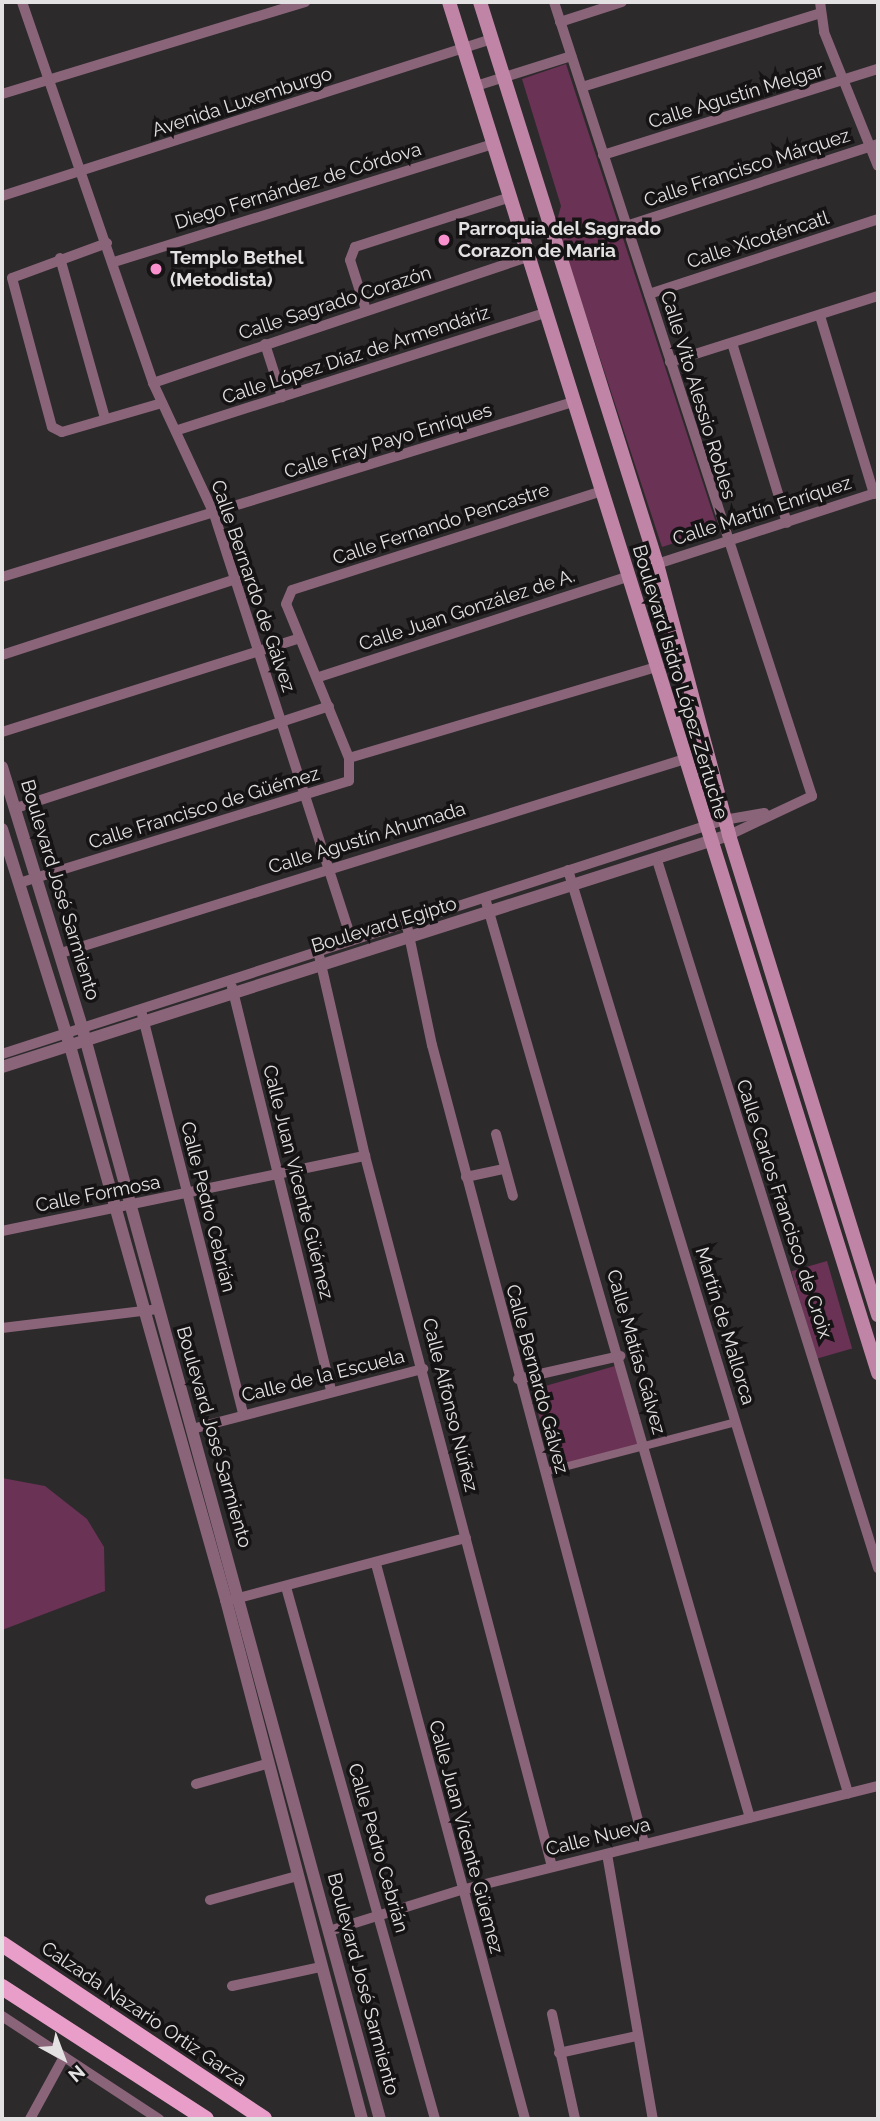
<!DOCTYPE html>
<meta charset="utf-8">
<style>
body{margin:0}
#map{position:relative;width:880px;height:2121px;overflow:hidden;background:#2d2a2c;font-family:Raleway,sans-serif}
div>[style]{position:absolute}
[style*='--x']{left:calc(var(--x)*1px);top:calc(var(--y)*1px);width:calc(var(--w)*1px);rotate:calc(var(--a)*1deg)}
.green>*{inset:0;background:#6a3254;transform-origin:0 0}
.pedestrian>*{height:8px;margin:-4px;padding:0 4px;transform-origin:4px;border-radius:4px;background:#8a657a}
.minor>*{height:10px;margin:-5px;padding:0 5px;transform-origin:5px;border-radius:5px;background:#8a657a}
.tertiary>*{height:12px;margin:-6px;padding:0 6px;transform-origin:6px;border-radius:6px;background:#8a657a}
.secondary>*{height:14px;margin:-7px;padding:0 7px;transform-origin:7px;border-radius:7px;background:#c085a6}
.primary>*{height:16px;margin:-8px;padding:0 8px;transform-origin:8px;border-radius:8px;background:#e99ec9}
.dots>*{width:19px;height:19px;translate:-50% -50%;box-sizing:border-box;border:4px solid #151314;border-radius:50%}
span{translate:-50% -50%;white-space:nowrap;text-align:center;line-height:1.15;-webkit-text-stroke:7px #151314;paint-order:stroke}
.street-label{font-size:19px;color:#e3e1e2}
.poi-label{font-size:19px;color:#e3e1e2;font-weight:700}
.left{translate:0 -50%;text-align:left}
.frame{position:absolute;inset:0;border:4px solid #e3e1e2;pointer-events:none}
.north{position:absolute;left:28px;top:2023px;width:70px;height:70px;-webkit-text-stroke:5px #151314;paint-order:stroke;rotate:139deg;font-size:19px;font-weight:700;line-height:28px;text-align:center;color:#e3e1e2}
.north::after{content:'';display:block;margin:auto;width:24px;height:32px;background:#e3e1e2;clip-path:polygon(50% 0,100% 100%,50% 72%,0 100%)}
</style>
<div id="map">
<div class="green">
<div style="clip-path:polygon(566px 64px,718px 529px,662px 547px,556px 224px,561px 206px,522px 79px)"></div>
<div style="left:827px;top:1261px;width:91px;height:37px;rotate:74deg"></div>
<div style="left:615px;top:1366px;width:83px;height:87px;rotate:74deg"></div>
<div style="clip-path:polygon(2px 1478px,45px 1486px,87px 1519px,104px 1547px,105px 1591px,2px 1630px)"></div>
</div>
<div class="pedestrian">
<div style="--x:545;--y:1472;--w:196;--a:-14.7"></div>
</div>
<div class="minor">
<div style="--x:22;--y:2;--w:403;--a:71"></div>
<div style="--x:153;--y:383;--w:145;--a:65"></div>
<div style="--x:214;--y:514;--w:447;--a:72.1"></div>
<div style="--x:554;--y:2;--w:835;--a:72"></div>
<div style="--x:812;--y:796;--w:92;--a:154.8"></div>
<div style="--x:820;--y:2;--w:30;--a:82"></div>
<div style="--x:824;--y:32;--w:144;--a:68.1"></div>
<div style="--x:560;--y:22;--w:65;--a:-17.9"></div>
<div style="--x:476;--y:86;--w:100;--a:-17.5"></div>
<div style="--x:582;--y:87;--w:250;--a:-17.2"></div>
<div style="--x:2;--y:94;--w:317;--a:-16.9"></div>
<div style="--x:603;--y:155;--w:288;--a:-17.4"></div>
<div style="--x:2;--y:196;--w:515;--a:-17.77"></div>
<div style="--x:626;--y:226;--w:265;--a:-18"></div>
<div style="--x:107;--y:243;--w:101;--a:159.8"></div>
<div style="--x:12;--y:278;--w:154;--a:75"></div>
<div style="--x:52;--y:427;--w:11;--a:27"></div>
<div style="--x:62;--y:432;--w:104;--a:-16.2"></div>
<div style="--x:60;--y:258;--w:166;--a:74.3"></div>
<div style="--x:114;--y:262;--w:397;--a:-17.3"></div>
<div style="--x:649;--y:294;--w:241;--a:-18.1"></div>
<div style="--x:366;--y:310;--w:52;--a:-107.7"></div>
<div style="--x:350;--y:260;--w:14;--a:-69"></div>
<div style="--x:355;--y:247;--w:164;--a:-17.8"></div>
<div style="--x:820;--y:316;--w:186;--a:73.1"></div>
<div style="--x:732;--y:343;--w:188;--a:73"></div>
<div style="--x:265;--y:344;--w:56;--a:72.2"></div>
<div style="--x:670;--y:362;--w:218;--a:-17.6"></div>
<div style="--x:153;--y:383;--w:396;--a:-18.6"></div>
<div style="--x:178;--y:430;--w:384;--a:-17.7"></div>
<div style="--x:657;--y:564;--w:232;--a:-18"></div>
<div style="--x:2;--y:577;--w:597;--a:-17.04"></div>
<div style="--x:2;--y:655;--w:246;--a:-18"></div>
<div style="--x:319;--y:677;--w:324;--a:-18"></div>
<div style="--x:2;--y:732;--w:312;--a:-17.5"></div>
<div style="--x:349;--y:758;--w:317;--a:-16.5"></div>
<div style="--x:16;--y:808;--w:329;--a:-18"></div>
<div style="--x:657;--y:860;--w:742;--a:72.66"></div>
<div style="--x:568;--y:870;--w:965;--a:73.12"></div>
<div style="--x:19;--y:883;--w:345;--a:-17.2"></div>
<div style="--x:349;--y:781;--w:23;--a:-90"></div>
<div style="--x:349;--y:758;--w:166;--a:-112.2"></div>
<div style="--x:286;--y:604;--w:15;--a:-67"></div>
<div style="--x:292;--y:590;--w:323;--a:-17.7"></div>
<div style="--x:485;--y:898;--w:957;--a:73.93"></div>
<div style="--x:406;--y:921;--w:127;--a:78.2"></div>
<div style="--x:432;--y:1045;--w:826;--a:75.12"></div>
<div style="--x:318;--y:951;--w:210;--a:77.1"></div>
<div style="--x:365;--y:1156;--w:735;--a:75.26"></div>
<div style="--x:61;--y:953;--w:653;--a:-17.27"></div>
<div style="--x:232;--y:987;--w:416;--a:76.2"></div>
<div style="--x:142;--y:1014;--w:413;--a:75.8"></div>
<div style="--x:2;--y:1054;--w:759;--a:-17.96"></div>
<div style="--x:724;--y:820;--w:41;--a:-9.9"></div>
<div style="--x:496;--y:1134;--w:64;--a:74.7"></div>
<div style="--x:466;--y:1177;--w:40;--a:-12"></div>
<div style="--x:2;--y:1231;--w:371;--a:-11.7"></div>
<div style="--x:2;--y:1328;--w:157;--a:-6.9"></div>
<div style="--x:518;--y:1379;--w:105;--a:-12.7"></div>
<div style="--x:192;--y:1429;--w:239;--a:-14.6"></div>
<div style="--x:376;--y:1564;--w:575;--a:74.97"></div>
<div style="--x:286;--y:1587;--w:552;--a:74.35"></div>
<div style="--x:231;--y:1600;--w:243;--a:-14.8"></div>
<div style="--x:196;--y:1784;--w:73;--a:-15.9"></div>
<div style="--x:607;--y:1854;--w:269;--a:80.2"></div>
<div style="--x:210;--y:1900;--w:90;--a:-15.4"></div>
<div style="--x:329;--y:1931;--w:138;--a:-17.3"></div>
<div style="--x:461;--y:1890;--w:430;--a:-14"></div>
<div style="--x:232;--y:1986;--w:91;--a:-12.1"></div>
<div style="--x:552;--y:2014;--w:107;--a:77.6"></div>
<div style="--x:2;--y:2016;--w:188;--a:33.3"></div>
<div style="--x:559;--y:2053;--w:80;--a:-12.3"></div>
<div style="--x:30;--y:2119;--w:71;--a:-61.3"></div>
</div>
<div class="tertiary">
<div style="--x:2;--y:767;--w:272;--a:72.9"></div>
<div style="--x:82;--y:1027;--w:1132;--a:74.74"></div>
<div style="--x:2;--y:829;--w:227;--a:72.6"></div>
<div style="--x:70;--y:1046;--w:576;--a:74.27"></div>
<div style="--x:226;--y:1600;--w:537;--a:75.32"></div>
<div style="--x:2;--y:1067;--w:763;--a:-17.7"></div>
</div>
<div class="secondary">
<div style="--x:449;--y:2;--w:1437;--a:72.62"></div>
<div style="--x:480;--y:2;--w:589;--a:72.52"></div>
<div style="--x:657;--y:564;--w:280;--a:75.1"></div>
<div style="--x:729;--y:835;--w:503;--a:72.75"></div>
</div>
<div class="primary">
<div style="--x:2;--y:1944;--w:315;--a:33.7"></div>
<div style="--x:2;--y:1987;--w:243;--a:32.9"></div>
</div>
<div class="dots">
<div style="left:444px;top:240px;background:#f790cd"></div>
<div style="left:156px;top:269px;background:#f790cd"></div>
</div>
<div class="street-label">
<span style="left:736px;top:96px;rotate:-17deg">Calle Agustín Melgar</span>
<span style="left:242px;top:102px;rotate:-18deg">Avenida Luxemburgo</span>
<span style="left:747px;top:168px;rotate:-18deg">Calle Francisco Márquez</span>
<span style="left:298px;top:186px;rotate:-17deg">Diego Fernández de Córdova</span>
<span style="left:758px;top:240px;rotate:-18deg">Calle Xicoténcatl</span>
<span style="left:335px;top:303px;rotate:-18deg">Calle Sagrado Corazón</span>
<span style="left:356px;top:355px;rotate:-18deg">Calle López Díaz de Armendáriz</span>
<span style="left:698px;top:395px;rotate:73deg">Calle Vito Alessio Robles</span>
<span style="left:388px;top:441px;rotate:-17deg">Calle Fray Payo Enriques</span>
<span style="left:762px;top:511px;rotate:-18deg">Calle Martín Enríquez</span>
<span style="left:441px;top:524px;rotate:-18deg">Calle Fernando Pencastre</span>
<span style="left:253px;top:586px;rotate:71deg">Calle Bernardo de Gálvez</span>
<span style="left:467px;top:610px;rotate:-18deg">Calle Juan González de A.</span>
<span style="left:680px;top:682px;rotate:73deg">Boulevard Isidro López Zertuche</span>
<span style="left:204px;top:808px;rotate:-17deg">Calle Francisco de Güémez</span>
<span style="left:367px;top:838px;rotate:-17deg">Calle Agustín Ahumada</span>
<span style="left:60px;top:890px;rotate:73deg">Boulevard José Sarmiento</span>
<span style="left:384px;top:925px;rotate:-17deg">Boulevard Egipto</span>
<span style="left:298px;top:1182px;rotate:76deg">Calle Juan Vicente Güémez</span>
<span style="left:98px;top:1194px;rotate:-11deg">Calle Formosa</span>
<span style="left:208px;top:1207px;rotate:76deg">Calle Pedro Cebrián</span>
<span style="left:784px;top:1209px;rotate:72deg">Calle Carlos Francisco de Croix</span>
<span style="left:725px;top:1326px;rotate:73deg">Martín de Mallorca</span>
<span style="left:636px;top:1352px;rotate:74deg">Calle Matías Gálvez</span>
<span style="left:323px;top:1376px;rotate:-14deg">Calle de la Escuela</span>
<span style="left:537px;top:1379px;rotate:75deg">Calle Bernardo Gálvez</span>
<span style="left:450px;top:1405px;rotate:76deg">Calle Alfonso Núñez</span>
<span style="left:214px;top:1437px;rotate:74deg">Boulevard José Sarmiento</span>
<span style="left:466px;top:1837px;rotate:75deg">Calle Juan Vicente Güemez</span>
<span style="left:598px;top:1837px;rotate:-14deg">Calle Nueva</span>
<span style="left:378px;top:1848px;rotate:74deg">Calle Pedro Cebrián</span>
<span style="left:363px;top:1984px;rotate:75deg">Boulevard José Sarmiento</span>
<span style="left:144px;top:2014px;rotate:34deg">Calzada Nazario Ortiz Garza</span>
</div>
<div class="poi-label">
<span class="left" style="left:458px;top:240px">Parroquia del Sagrado<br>Corazon de Maria</span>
<span class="left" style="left:170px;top:269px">Templo Bethel<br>(Metodista)</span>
</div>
<div class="frame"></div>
<div class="north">N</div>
</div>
